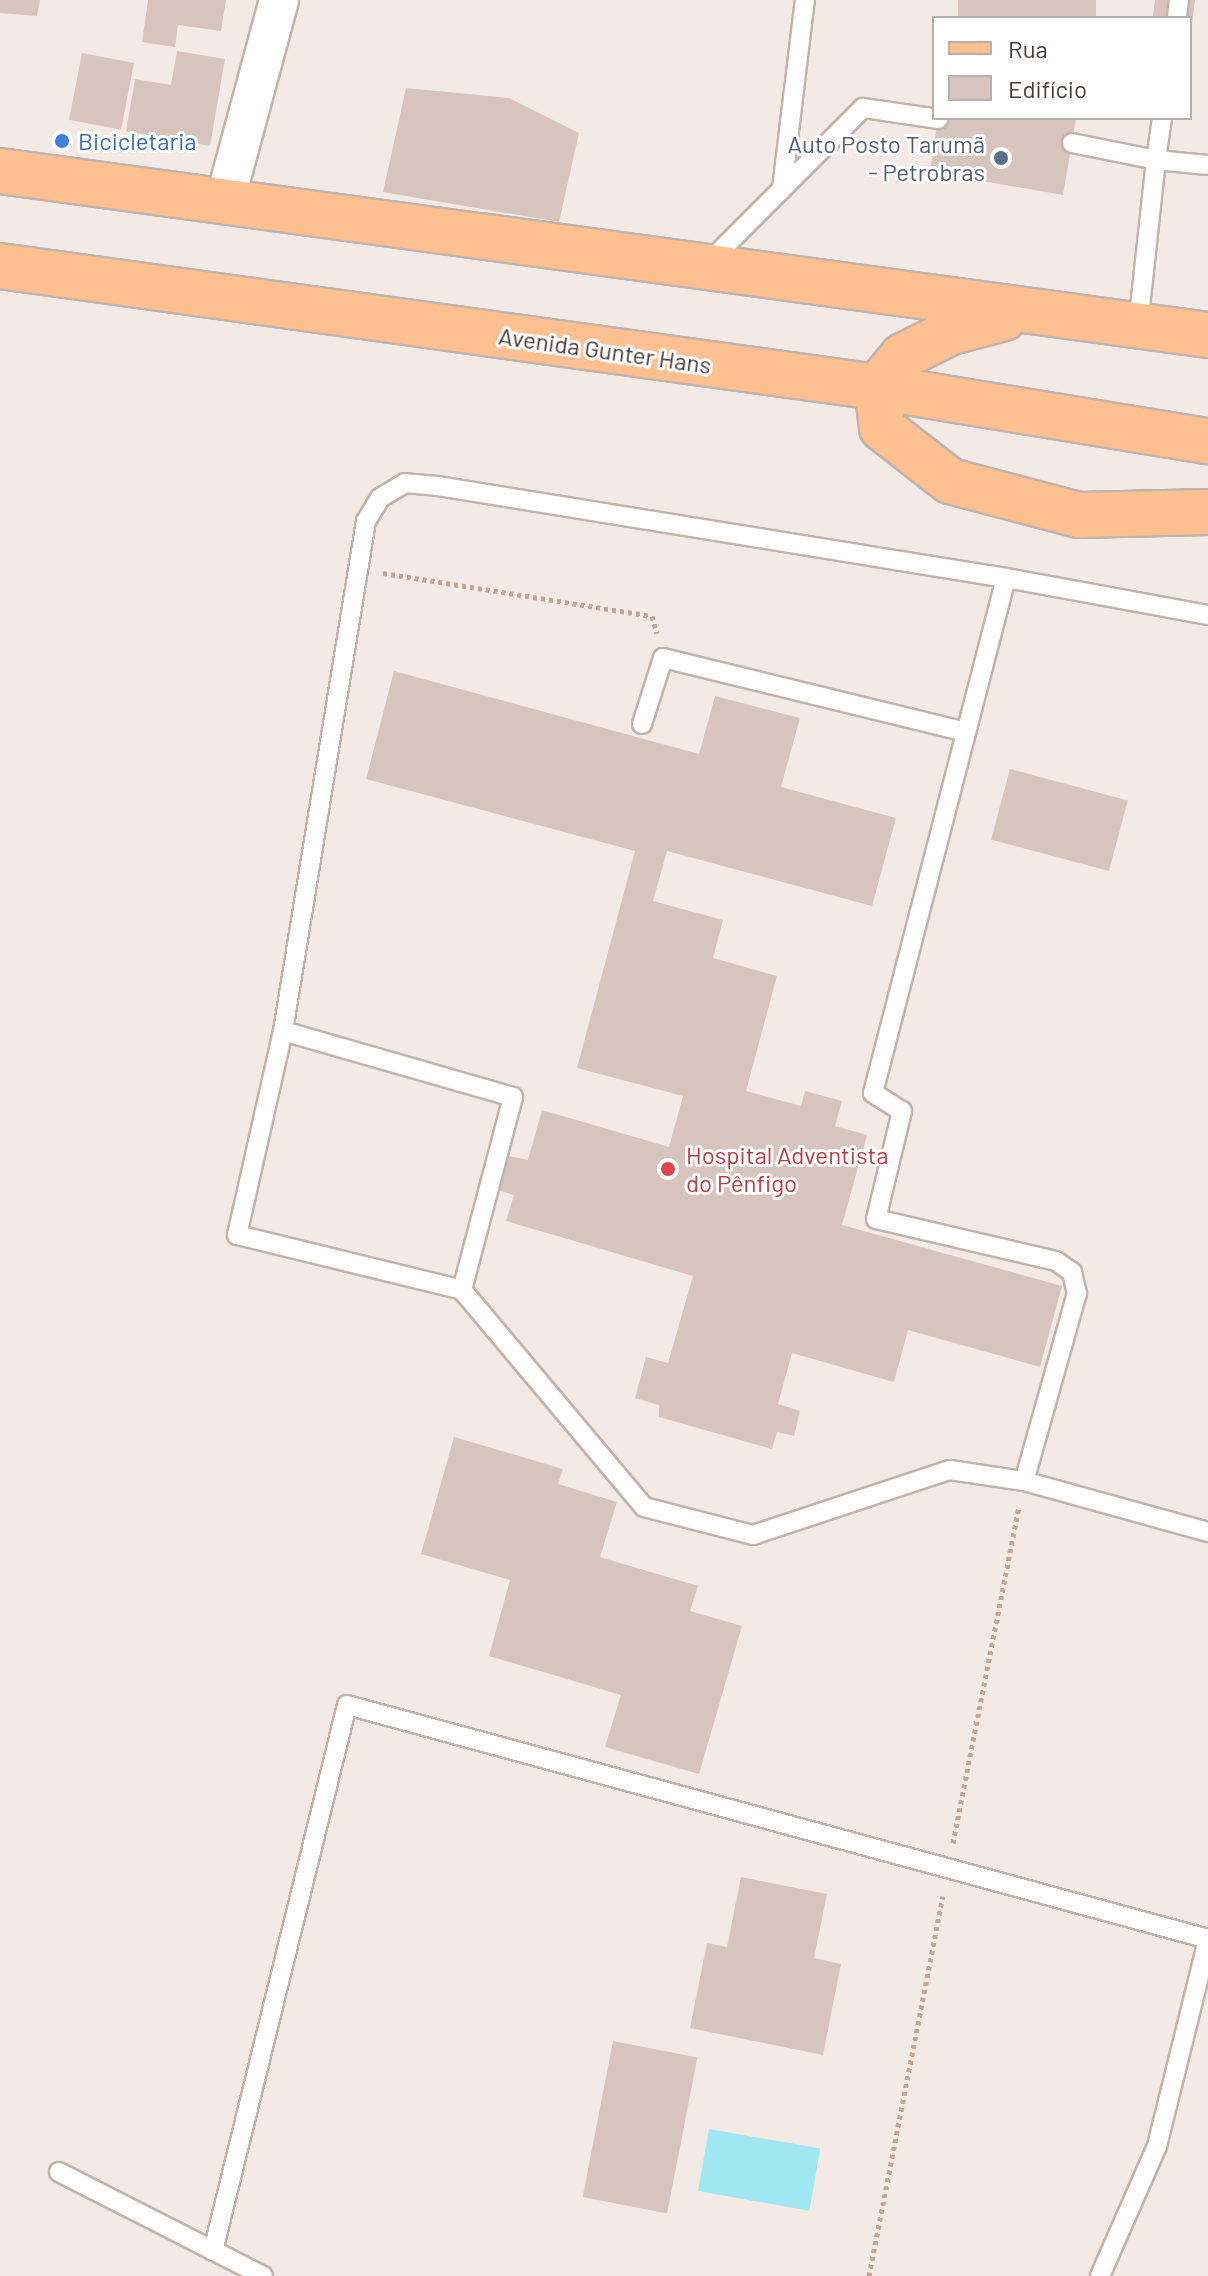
<!DOCTYPE html>
<meta charset="utf-8">
<style>
body{margin:0}
#map{position:relative;width:1208px;height:2276px;overflow:hidden;background:#f3eae5;font-family:Barlow,sans-serif}
div>[style]{position:absolute}
[style*='--x']{left:calc(var(--x)*1px);top:calc(var(--y)*1px);width:calc(var(--w)*1px);rotate:calc(var(--a)*1deg)}
.water>*{inset:0;background:#9fe7f1;transform-origin:0 0}
.building>*{inset:0;background:#d7c5bd;transform-origin:0 0}
.path>*{height:5px;margin-top:-2.5px;transform-origin:0;background:repeating-linear-gradient(90deg,#c0a798 0 4px,transparent 0 8px)}
.roads{filter:drop-shadow(2px 0 #c1b3aa) drop-shadow(-2px 0 #c1b3aa) drop-shadow(0 2px #c1b3aa) drop-shadow(0 -2px #c1b3aa)}
.lane>*{height:18px;margin:-9px;padding:0 9px;transform-origin:9px;border-radius:9px;background:#fff}
.street>*{height:38px;margin:-19px;padding:0 19px;transform-origin:19px;border-radius:19px;background:#fff}
.primary>*{height:44px;margin:-22px;padding:0 22px;transform-origin:22px;border-radius:22px;background:#ffc091}
.dots>*{width:22px;height:22px;translate:-50% -50%;box-sizing:border-box;border:4px solid #fff;border-radius:50%}
span{translate:-50% -50%;white-space:nowrap;text-align:center;line-height:1.15;-webkit-text-stroke:6px #fff;paint-order:stroke}
.shop-label{font-size:24px;color:#366cbe}
.left{translate:0 -50%;text-align:left}
.service-label{font-size:24px;color:#4e5e75}
.right{translate:-100% -50%;text-align:right}
.street-label{font-size:24px;color:#453a34}
.health-label{font-size:24px;color:#be3a42}
.legend{position:absolute;left:932px;top:16px;width:260px;height:104px;box-sizing:border-box;background:#fff;border:2px solid #b5b0ae;margin:0;padding:10px 14px;list-style:none;font-size:24px;color:#453a34}
.legend li{display:flex;align-items:center;gap:16px;height:40px}
.legend b{width:40px;border:2px solid #b5b0ae}
</style>
<div id="map">
<div class="water">
<div style="left:709px;top:2129px;width:113px;height:63px;rotate:10deg"></div>
</div>
<div class="building">
<div style="clip-path:polygon(0 0,40px 0,37px 16px,0 13px)"></div>
<div style="clip-path:polygon(148px 0,226px 0,221px 31px,178px 25px,175px 47px,142px 42px)"></div>
<div style="left:958px;top:0;width:138px;height:18px"></div>
<div style="clip-path:polygon(1155px 0,1195px 0,1192px 25px,1190px 18px,1153px 16px)"></div>
<div style="clip-path:polygon(177px 51px,225px 59px,210px 146px,126px 131px,135px 79px,171px 85px)"></div>
<div style="left:82px;top:53px;width:53px;height:68px;rotate:11deg"></div>
<div style="clip-path:polygon(406px 88px,509px 98px,579px 133px,559px 222px,383px 192px)"></div>
<div style="clip-path:polygon(938px 118px,1076px 118px,1063px 195px,930px 172px)"></div>
<div style="clip-path:polygon(394px 671px,699px 754px,715px 696px,800px 718px,781px 787px,896px 818px,872px 906px,667px 851px,653px 901px,723px 920px,713px 958px,777px 976px,746px 1091px,801px 1106px,805px 1091px,842px 1101px,835px 1126px,867px 1135px,842px 1225px,1062px 1286px,1040px 1367px,908px 1330px,894px 1382px,792px 1353px,778px 1404px,800px 1411px,794px 1436px,777px 1432px,772px 1449px,659px 1417px,659px 1405px,635px 1398px,646px 1357px,668px 1363px,693px 1276px,506px 1221px,514px 1195px,497px 1190px,509px 1156px,528px 1160px,542px 1110px,669px 1147px,683px 1096px,577px 1068px,635px 851px,366px 779px)"></div>
<div style="left:1010px;top:769px;width:122px;height:73px;rotate:15deg"></div>
<div style="clip-path:polygon(454px 1437px,563px 1469px,558px 1484px,617px 1502px,600px 1557px,698px 1586px,690px 1611px,742px 1626px,699px 1774px,605px 1747px,621px 1695px,489px 1656px,510px 1580px,421px 1554px)"></div>
<div style="clip-path:polygon(741px 1877px,827px 1894px,814px 1958px,841px 1964px,823px 2055px,690px 2028px,707px 1943px,727px 1947px)"></div>
<div style="left:613px;top:2041px;width:86px;height:159px;rotate:11deg"></div>
</div>
<div class="path">
<div style="--x:383;--y:573;--w:272;--a:9.1"></div>
<div style="--x:652;--y:616;--w:18;--a:74"></div>
<div style="--x:953;--y:1843;--w:342;--a:-78.9"></div>
<div style="--x:869;--y:2276;--w:387;--a:-79"></div>
</div>
<div class="roads">
<div class="lane">
<div style="--x:1177;--y:18;--w:18;--a:-84"></div>
<div style="--x:1162;--y:118;--w:42;--a:98.1"></div>
<div style="--x:1156;--y:160;--w:52;--a:5.5"></div>
<div style="--x:1072;--y:143;--w:86;--a:11.4"></div>
<div style="--x:1156;--y:160;--w:167;--a:96.2"></div>
<div style="--x:782;--y:189;--w:190;--a:-83.1"></div>
<div style="--x:706;--y:265;--w:222;--a:-45"></div>
<div style="--x:863;--y:108;--w:76;--a:8.3"></div>
<div style="--x:1006;--y:578;--w:575;--a:-170.8"></div>
<div style="--x:438;--y:486;--w:33;--a:-175"></div>
<div style="--x:405;--y:483;--w:29;--a:149"></div>
<div style="--x:380;--y:498;--w:27;--a:121"></div>
<div style="--x:366;--y:521;--w:517;--a:99.24"></div>
<div style="--x:283;--y:1031;--w:209;--a:102.7"></div>
<div style="--x:237;--y:1235;--w:232;--a:13.7"></div>
<div style="--x:462;--y:1290;--w:283;--a:50"></div>
<div style="--x:644;--y:1507;--w:113;--a:14.4"></div>
<div style="--x:753;--y:1535;--w:207;--a:-18.3"></div>
<div style="--x:950;--y:1470;--w:75;--a:8.5"></div>
<div style="--x:1208;--y:615;--w:205;--a:-169.6"></div>
<div style="--x:1006;--y:578;--w:532;--a:104.48"></div>
<div style="--x:873;--y:1093;--w:34;--a:32"></div>
<div style="--x:902;--y:1111;--w:111;--a:103.5"></div>
<div style="--x:876;--y:1219;--w:185;--a:13.1"></div>
<div style="--x:1056;--y:1261;--w:19;--a:35"></div>
<div style="--x:1072;--y:1272;--w:22;--a:77"></div>
<div style="--x:1077;--y:1293;--w:195;--a:105.7"></div>
<div style="--x:1024;--y:1481;--w:191;--a:15.5"></div>
<div style="--x:642;--y:724;--w:69;--a:-72.3"></div>
<div style="--x:663;--y:658;--w:312;--a:13.7"></div>
<div style="--x:283;--y:1031;--w:239;--a:16"></div>
<div style="--x:513;--y:1097;--w:200;--a:104.8"></div>
<div style="--x:59;--y:2172;--w:229;--a:27"></div>
<div style="--x:213;--y:2251;--w:562;--a:-76.21"></div>
<div style="--x:347;--y:1705;--w:892;--a:15.2"></div>
<div style="--x:1100;--y:2276;--w:142;--a:-66.3"></div>
<div style="--x:1157;--y:2146;--w:212;--a:-76.1"></div>
</div>
<div class="street">
<div style="--x:224;--y:204;--w:211;--a:-74.9"></div>
</div>
<div class="primary">
<div style="--x:0;--y:171;--w:1219;--a:7.73"></div>
<div style="--x:0;--y:266;--w:885;--a:7.86"></div>
<div style="--x:877;--y:387;--w:335;--a:9.3"></div>
<div style="--x:1004;--y:318;--w:55;--a:165.2"></div>
<div style="--x:951;--y:332;--w:54;--a:153.4"></div>
<div style="--x:903;--y:356;--w:40;--a:130"></div>
<div style="--x:877;--y:387;--w:41;--a:83"></div>
<div style="--x:882;--y:428;--w:86;--a:37.9"></div>
<div style="--x:950;--y:481;--w:133;--a:14.8"></div>
<div style="--x:1079;--y:515;--w:129;--a:-1.3"></div>
</div>
</div>
<div class="dots">
<div style="left:62px;top:141px;background:#3f7fe0"></div>
<div style="left:1001px;top:158px;background:#5c6f8a"></div>
<div style="left:668px;top:1169px;background:#e0444e"></div>
</div>
<div class="shop-label">
<span class="left" style="left:78px;top:141px">Bicicletaria</span>
</div>
<div class="service-label">
<span class="right" style="left:985px;top:158px">Auto Posto Tarumã<br>- Petrobras</span>
</div>
<div class="street-label">
<span style="left:605px;top:350px;rotate:8deg">Avenida Gunter Hans</span>
</div>
<div class="health-label">
<span class="left" style="left:686px;top:1169px">Hospital Adventista<br>do Pênfigo</span>
</div>
<ul class="legend">
<li><b style="height:10px;background:#ffc091"></b>Rua</li>
<li><b style="height:22px;background:#d7c5bd"></b>Edifício</li>
</ul>
</div>
